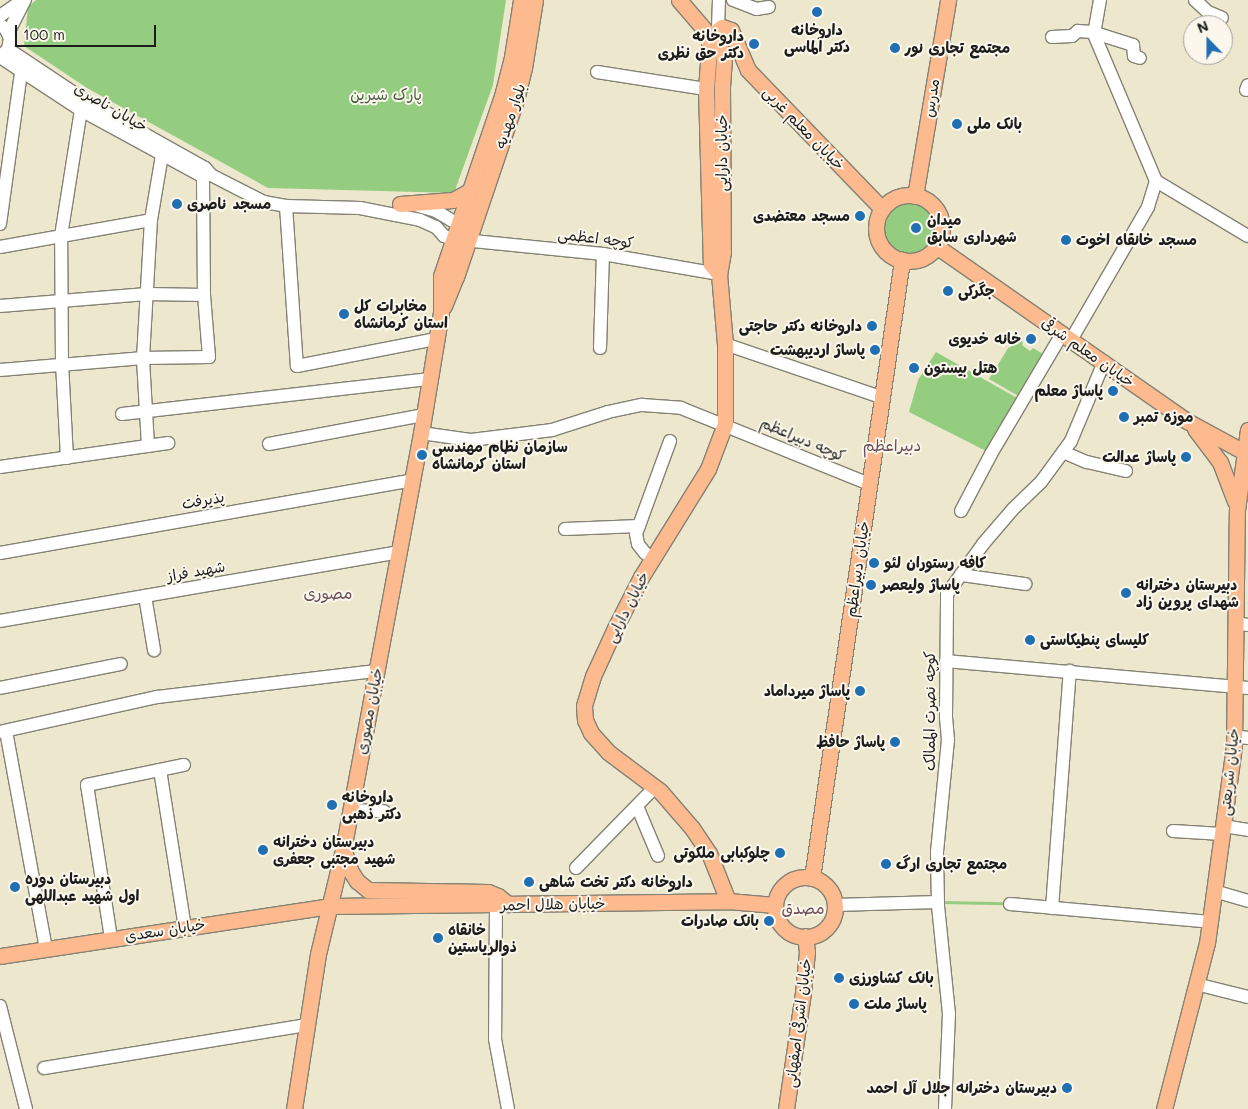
<!DOCTYPE html>
<meta charset="utf-8">
<style>
body{margin:0}
#map{position:relative;width:1248px;height:1109px;overflow:hidden;background:#ede8cd;font-family:Mali,"Playpen Sans Arabic",sans-serif}
div>[style]{position:absolute}
[style*='--x']{left:calc(var(--x)*1px);top:calc(var(--y)*1px);width:calc(var(--w)*1px);rotate:calc(var(--a)*1deg)}
.green>*{inset:0;background:#94cd80;transform-origin:0 0}
.round{border-radius:50%}
.roads{filter:drop-shadow(1px 0 #848274) drop-shadow(-1px 0 #848274) drop-shadow(0 1px #848274) drop-shadow(0 -1px #848274)}
.minor>*{height:12px;margin:-6px;padding:0 6px;transform-origin:6px;border-radius:6px;background:#fff}
.major>*{height:15px;margin:-7.5px;padding:0 7.5px;transform-origin:7.5px;border-radius:7.5px;background:#fcba8e}
.major>.ring{margin:-7.5px;padding:0;box-sizing:content-box;background:none;border:15px solid #fcba8e;border-radius:50%}
.dots>*{width:14px;height:14px;translate:-50% -50%;box-sizing:border-box;border:2px solid #fbf7ec;border-radius:50%}
span{translate:-50% -50%;white-space:nowrap;text-align:center;line-height:1.15;-webkit-text-stroke:4px #fbf7ec;paint-order:stroke}
.poi-label{font-size:15px;color:#1c1c1c;font-weight:700}
.right{translate:-100% -50%;text-align:right}
.left{translate:0 -50%;text-align:left}
.park-label{font-size:15px;color:#465a3f}
.street-label{font-size:15px;color:#1c1c1c}
.neighbourhood-label{font-size:16px;color:#694d58}
.north{position:absolute;left:1183px;top:15px;width:50px;height:50px;box-sizing:border-box;background:#fbf7ec;border:1px solid #a29f99;border-radius:50%;rotate:338deg;font-size:14px;font-weight:700;line-height:20px;text-align:center;color:#1c1c1c}
.north::after{content:'';display:block;margin:auto;width:18px;height:22px;background:#1f6fb2;clip-path:polygon(50% 0,100% 100%,50% 72%,0 100%)}
.scale{position:absolute;left:15px;top:25px;width:141px;height:22px;box-sizing:border-box;border:2px solid #1c1c1c;border-top:0;padding-left:6px;font-size:15px;line-height:18px;white-space:nowrap;color:#1c1c1c;-webkit-text-stroke:4px #fbf7ec;paint-order:stroke}
</style>
<div id="map">
<div class="green">
<div style="clip-path:polygon(36px 0,506px 0,493px 85px,454px 193px,268px 188px,87px 88px,24px 46px,28px 7px)"></div>
<div class="round" style="left:880px;top:198px;width:58px;height:58px"></div>
<div style="clip-path:polygon(1015px 337px,1023px 342px,1022px 345px,1030px 351px,1033px 348px,1045px 355px,1020px 397px,989px 379px)"></div>
<div style="clip-path:polygon(936px 352px,1019px 399px,988px 452px,909px 412px,918px 380px)"></div>
<div style="left:941px;top:901px;width:65px;height:3px;rotate:1deg"></div>
</div>
<div class="roads">
<div class="minor">
<div style="--x:733;--y:0;--w:25;--a:21"></div>
<div style="--x:756;--y:9;--w:13;--a:-9"></div>
<div style="--x:1195;--y:0;--w:18;--a:43"></div>
<div style="--x:1208;--y:12;--w:15;--a:23"></div>
<div style="--x:0;--y:16;--w:28;--a:-35"></div>
<div style="--x:0;--y:25;--w:6;--a:31"></div>
<div style="--x:5;--y:28;--w:11;--a:63"></div>
<div style="--x:10;--y:38;--w:11;--a:100"></div>
<div style="--x:8;--y:49;--w:8;--a:135"></div>
<div style="--x:718;--y:28;--w:28;--a:-88"></div>
<div style="--x:8;--y:33;--w:37;--a:-63"></div>
<div style="--x:1094;--y:34;--w:35;--a:-80"></div>
<div style="--x:1052;--y:37;--w:20;--a:-3"></div>
<div style="--x:1072;--y:36;--w:8;--a:-40"></div>
<div style="--x:1078;--y:31;--w:14;--a:4"></div>
<div style="--x:1092;--y:32;--w:43;--a:17.6"></div>
<div style="--x:1133;--y:45;--w:11;--a:85"></div>
<div style="--x:1134;--y:56;--w:6;--a:18"></div>
<div style="--x:8;--y:49;--w:97;--a:33.7"></div>
<div style="--x:89;--y:103;--w:133;--a:29.3"></div>
<div style="--x:205;--y:168;--w:9;--a:49"></div>
<div style="--x:211;--y:175;--w:59;--a:27"></div>
<div style="--x:264;--y:202;--w:22;--a:10"></div>
<div style="--x:286;--y:206;--w:74;--a:1.5"></div>
<div style="--x:360;--y:208;--w:61;--a:11.3"></div>
<div style="--x:420;--y:220;--w:17;--a:24"></div>
<div style="--x:436;--y:227;--w:12;--a:48"></div>
<div style="--x:444;--y:236;--w:9;--a:18"></div>
<div style="--x:453;--y:239;--w:151;--a:5.7"></div>
<div style="--x:603;--y:254;--w:118;--a:9.8"></div>
<div style="--x:0;--y:57;--w:97;--a:33.2"></div>
<div style="--x:81;--y:110;--w:138;--a:28.6"></div>
<div style="--x:597;--y:72;--w:110;--a:8.9"></div>
<div style="--x:1246;--y:90;--w:5;--a:-68"></div>
<div style="--x:1156;--y:181;--w:107;--a:30.9"></div>
<div style="--x:415;--y:205;--w:22;--a:16"></div>
<div style="--x:436;--y:211;--w:26;--a:31"></div>
<div style="--x:458;--y:224;--w:10;--a:17"></div>
<div style="--x:286;--y:206;--w:160;--a:86.1"></div>
<div style="--x:297;--y:366;--w:142;--a:-11"></div>
<div style="--x:0;--y:224;--w:153;--a:-82.1"></div>
<div style="--x:0;--y:247;--w:153;--a:-10.1"></div>
<div style="--x:0;--y:306;--w:147;--a:-4.7"></div>
<div style="--x:147;--y:294;--w:57;--a:1"></div>
<div style="--x:1071;--y:340;--w:154;--a:-59.9"></div>
<div style="--x:1148;--y:207;--w:27;--a:-73"></div>
<div style="--x:1156;--y:181;--w:160;--a:-112.9"></div>
<div style="--x:725;--y:344;--w:165;--a:18.8"></div>
<div style="--x:600;--y:348;--w:94;--a:-88.2"></div>
<div style="--x:0;--y:370;--w:144;--a:-4.8"></div>
<div style="--x:143;--y:358;--w:66;--a:-0.9"></div>
<div style="--x:209;--y:357;--w:62;--a:-94.6"></div>
<div style="--x:204;--y:295;--w:119;--a:-90.5"></div>
<div style="--x:203;--y:176;--w:8;--a:-76"></div>
<div style="--x:122;--y:414;--w:310;--a:-6.5"></div>
<div style="--x:421;--y:433;--w:50;--a:8"></div>
<div style="--x:471;--y:440;--w:82;--a:-7"></div>
<div style="--x:552;--y:430;--w:59;--a:-17.8"></div>
<div style="--x:608;--y:412;--w:35;--a:-12"></div>
<div style="--x:642;--y:405;--w:39;--a:4"></div>
<div style="--x:681;--y:408;--w:203;--a:22"></div>
<div style="--x:269;--y:444;--w:158;--a:-10.6"></div>
<div style="--x:148;--y:446;--w:88;--a:-93.3"></div>
<div style="--x:143;--y:358;--w:138;--a:-86.7"></div>
<div style="--x:151;--y:220;--w:66;--a:-80.4"></div>
<div style="--x:1063;--y:452;--w:26;--a:23"></div>
<div style="--x:1087;--y:462;--w:40;--a:13"></div>
<div style="--x:67;--y:458;--w:94;--a:-93"></div>
<div style="--x:62;--y:364;--w:128;--a:-90.4"></div>
<div style="--x:61;--y:236;--w:128;--a:-81"></div>
<div style="--x:0;--y:467;--w:170;--a:-8.1"></div>
<div style="--x:961;--y:511;--w:64;--a:-62.2"></div>
<div style="--x:991;--y:454;--w:139;--a:-59.4"></div>
<div style="--x:565;--y:529;--w:74;--a:-2.3"></div>
<div style="--x:0;--y:553;--w:418;--a:-10"></div>
<div style="--x:653;--y:558;--w:9;--a:-148"></div>
<div style="--x:645;--y:553;--w:11;--a:-128"></div>
<div style="--x:638;--y:544;--w:10;--a:-101"></div>
<div style="--x:636;--y:534;--w:99;--a:-69.9"></div>
<div style="--x:961;--y:575;--w:65;--a:8"></div>
<div style="--x:145;--y:596;--w:55;--a:80.5"></div>
<div style="--x:0;--y:621;--w:404;--a:-9.8"></div>
<div style="--x:1235;--y:623;--w:13;--a:9"></div>
<div style="--x:946;--y:661;--w:303;--a:5.1"></div>
<div style="--x:0;--y:688;--w:123;--a:-11.2"></div>
<div style="--x:6;--y:731;--w:221;--a:79.6"></div>
<div style="--x:0;--y:732;--w:161;--a:-12.6"></div>
<div style="--x:157;--y:697;--w:221;--a:-6.8"></div>
<div style="--x:1234;--y:736;--w:14;--a:8"></div>
<div style="--x:160;--y:770;--w:159;--a:81"></div>
<div style="--x:637;--y:806;--w:54;--a:67.2"></div>
<div style="--x:350;--y:810;--w:34;--a:2"></div>
<div style="--x:1223;--y:826;--w:25;--a:9"></div>
<div style="--x:1173;--y:831;--w:49;--a:3.5"></div>
<div style="--x:576;--y:868;--w:113;--a:-45.7"></div>
<div style="--x:1214;--y:891;--w:35;--a:16"></div>
<div style="--x:496;--y:904;--w:135;--a:90.4"></div>
<div style="--x:495;--y:1039;--w:71;--a:79.5"></div>
<div style="--x:1010;--y:904;--w:201;--a:5.1"></div>
<div style="--x:835;--y:905;--w:103;--a:-1.7"></div>
<div style="--x:1052;--y:908;--w:238;--a:-85.7"></div>
<div style="--x:111;--y:938;--w:155;--a:-98.9"></div>
<div style="--x:87;--y:785;--w:99;--a:-11.7"></div>
<div style="--x:1196;--y:984;--w:54;--a:14"></div>
<div style="--x:0;--y:1006;--w:106;--a:75.8"></div>
<div style="--x:44;--y:1068;--w:267;--a:-9.3"></div>
<div style="--x:945;--y:1109;--w:95;--a:-87.6"></div>
<div style="--x:949;--y:1014;--w:110;--a:-95.8"></div>
<div style="--x:938;--y:905;--w:53;--a:-91.1"></div>
<div style="--x:937;--y:852;--w:113;--a:-84.4"></div>
<div style="--x:948;--y:740;--w:23;--a:-95"></div>
<div style="--x:946;--y:717;--w:123;--a:-89.5"></div>
<div style="--x:947;--y:594;--w:62;--a:-54.2"></div>
<div style="--x:983;--y:544;--w:46;--a:-49.4"></div>
<div style="--x:1013;--y:509;--w:39;--a:-44"></div>
<div style="--x:1041;--y:482;--w:51;--a:-53.8"></div>
<div style="--x:1071;--y:441;--w:86;--a:-67.3"></div>
</div>
<div class="major">
<div style="--x:679;--y:0;--w:48;--a:49.3"></div>
<div style="--x:710;--y:36;--w:15;--a:-37"></div>
<div style="--x:722;--y:27;--w:9;--a:18"></div>
<div style="--x:731;--y:30;--w:43;--a:67"></div>
<div style="--x:748;--y:70;--w:193;--a:46"></div>
<div style="--x:710;--y:36;--w:53;--a:94.3"></div>
<div style="--x:706;--y:89;--w:175;--a:88.4"></div>
<div style="--x:711;--y:264;--w:13;--a:51"></div>
<div style="--x:709;--y:41;--w:9;--a:18"></div>
<div style="--x:718;--y:44;--w:15;--a:67"></div>
<div style="--x:724;--y:58;--w:28;--a:94"></div>
<div style="--x:722;--y:86;--w:166;--a:89.7"></div>
<div style="--x:723;--y:252;--w:22;--a:100"></div>
<div style="--x:719;--y:274;--w:70;--a:85.1"></div>
<div style="--x:725;--y:344;--w:80;--a:90"></div>
<div style="--x:725;--y:424;--w:48;--a:110.7"></div>
<div style="--x:708;--y:469;--w:127;--a:121.8"></div>
<div style="--x:641;--y:577;--w:57;--a:117"></div>
<div style="--x:615;--y:628;--w:53;--a:114.6"></div>
<div style="--x:593;--y:676;--w:31;--a:107"></div>
<div style="--x:584;--y:706;--w:14;--a:86"></div>
<div style="--x:585;--y:720;--w:14;--a:65"></div>
<div style="--x:591;--y:733;--w:25;--a:48"></div>
<div style="--x:608;--y:752;--w:65;--a:36.9"></div>
<div style="--x:660;--y:791;--w:49;--a:49.1"></div>
<div style="--x:692;--y:828;--w:30;--a:56"></div>
<div style="--x:709;--y:853;--w:52;--a:68.4"></div>
<div class="ring" style="left:876px;top:195px;width:51px;height:51px"></div>
<div style="--x:915;--y:196;--w:199;--a:-80.4"></div>
<div style="--x:400;--y:204;--w:53;--a:-4.3"></div>
<div style="--x:453;--y:200;--w:18;--a:-29"></div>
<div style="--x:936;--y:246;--w:306;--a:34.9"></div>
<div style="--x:1187;--y:421;--w:65;--a:28.5"></div>
<div style="--x:444;--y:306;--w:31;--a:-68"></div>
<div style="--x:456;--y:277;--w:187;--a:-71.3"></div>
<div style="--x:516;--y:100;--w:33;--a:-76"></div>
<div style="--x:524;--y:68;--w:69;--a:-80.8"></div>
<div style="--x:1195;--y:429;--w:41;--a:52.9"></div>
<div style="--x:1220;--y:462;--w:42;--a:69"></div>
<div style="--x:344;--y:851;--w:20;--a:72"></div>
<div style="--x:350;--y:870;--w:13;--a:58"></div>
<div style="--x:357;--y:881;--w:14;--a:39"></div>
<div style="--x:368;--y:890;--w:120;--a:1"></div>
<div style="--x:488;--y:892;--w:11;--a:22"></div>
<div style="--x:498;--y:896;--w:13;--a:39"></div>
<div class="ring" style="left:775px;top:877px;width:45px;height:45px"></div>
<div style="--x:812;--y:878;--w:625;--a:-81.71"></div>
<div style="--x:0;--y:956;--w:334;--a:-8.6"></div>
<div style="--x:330;--y:906;--w:398;--a:-0.7"></div>
<div style="--x:728;--y:901;--w:47;--a:4.9"></div>
<div style="--x:294;--y:1109;--w:157;--a:-81.2"></div>
<div style="--x:318;--y:954;--w:107;--a:-76.5"></div>
<div style="--x:343;--y:850;--w:424;--a:-79.4"></div>
<div style="--x:421;--y:433;--w:123;--a:-80.6"></div>
<div style="--x:441;--y:312;--w:36;--a:-90"></div>
<div style="--x:441;--y:276;--w:190;--a:-71.3"></div>
<div style="--x:502;--y:96;--w:40;--a:-75.6"></div>
<div style="--x:512;--y:57;--w:58;--a:-81"></div>
<div style="--x:786;--y:1109;--w:118;--a:-81.7"></div>
<div style="--x:803;--y:992;--w:40;--a:-84.3"></div>
<div style="--x:807;--y:952;--w:16;--a:-97"></div>
<div style="--x:1164;--y:1109;--w:171;--a:-75.5"></div>
<div style="--x:1207;--y:943;--w:198;--a:-82.2"></div>
<div style="--x:1234;--y:747;--w:237;--a:-89.3"></div>
<div style="--x:1237;--y:510;--w:81;--a:-82.2"></div>
</div>
</div>
<div class="dots">
<div style="left:817px;top:12px;background:#1f6fb2"></div>
<div style="left:754px;top:44px;background:#1f6fb2"></div>
<div style="left:895px;top:48px;background:#1f6fb2"></div>
<div style="left:957px;top:124px;background:#1f6fb2"></div>
<div style="left:177px;top:204px;background:#1f6fb2"></div>
<div style="left:860px;top:216px;background:#1f6fb2"></div>
<div style="left:916px;top:228px;background:#1f6fb2"></div>
<div style="left:1066px;top:240px;background:#1f6fb2"></div>
<div style="left:948px;top:291px;background:#1f6fb2"></div>
<div style="left:344px;top:314px;background:#1f6fb2"></div>
<div style="left:872px;top:326px;background:#1f6fb2"></div>
<div style="left:1031px;top:339px;background:#1f6fb2"></div>
<div style="left:875px;top:350px;background:#1f6fb2"></div>
<div style="left:914px;top:368px;background:#1f6fb2"></div>
<div style="left:1113px;top:391px;background:#1f6fb2"></div>
<div style="left:1124px;top:417px;background:#1f6fb2"></div>
<div style="left:422px;top:455px;background:#1f6fb2"></div>
<div style="left:1186px;top:457px;background:#1f6fb2"></div>
<div style="left:874px;top:563px;background:#1f6fb2"></div>
<div style="left:871px;top:585px;background:#1f6fb2"></div>
<div style="left:1126px;top:593px;background:#1f6fb2"></div>
<div style="left:1030px;top:640px;background:#1f6fb2"></div>
<div style="left:860px;top:691px;background:#1f6fb2"></div>
<div style="left:895px;top:742px;background:#1f6fb2"></div>
<div style="left:332px;top:805px;background:#1f6fb2"></div>
<div style="left:263px;top:850px;background:#1f6fb2"></div>
<div style="left:780px;top:853px;background:#1f6fb2"></div>
<div style="left:886px;top:864px;background:#1f6fb2"></div>
<div style="left:529px;top:882px;background:#1f6fb2"></div>
<div style="left:15px;top:887px;background:#1f6fb2"></div>
<div style="left:769px;top:921px;background:#1f6fb2"></div>
<div style="left:438px;top:938px;background:#1f6fb2"></div>
<div style="left:839px;top:978px;background:#1f6fb2"></div>
<div style="left:854px;top:1004px;background:#1f6fb2"></div>
<div style="left:1067px;top:1088px;background:#1f6fb2"></div>
</div>
<div class="poi-label">
<span style="left:817px;top:38px">داروخانه<br>دکتر الماسی</span>
<span class="right" style="left:744px;top:44px">داروخانه<br>دکتر حق نظری</span>
<span class="left" style="left:905px;top:48px">مجتمع تجاری نور</span>
<span class="left" style="left:967px;top:124px">بانک ملی</span>
<span class="left" style="left:187px;top:204px">مسجد ناصری</span>
<span class="right" style="left:850px;top:216px">مسجد معتضدی</span>
<span class="left" style="left:927px;top:228px">میدان<br>شهرداری سابق</span>
<span class="left" style="left:1076px;top:240px">مسجد خانقاه اخوت</span>
<span class="left" style="left:958px;top:291px">جگرکی</span>
<span class="left" style="left:354px;top:314px">مخابرات کل<br>استان کرمانشاه</span>
<span class="right" style="left:862px;top:326px">داروخانه دکتر حاجتی</span>
<span class="right" style="left:1021px;top:339px">خانه خدیوی</span>
<span class="right" style="left:865px;top:350px">پاساژ اردیبهشت</span>
<span class="left" style="left:924px;top:368px">هتل بیستون</span>
<span class="right" style="left:1103px;top:391px">پاساژ معلم</span>
<span class="left" style="left:1134px;top:417px">موزه تمبر</span>
<span class="left" style="left:432px;top:455px">سازمان نظام مهندسی<br>استان کرمانشاه</span>
<span class="right" style="left:1176px;top:457px">پاساژ عدالت</span>
<span class="left" style="left:884px;top:563px">کافه رستوران لئو</span>
<span class="left" style="left:1136px;top:593px">دبیرستان دخترانه<br>شهدای پروین زاد</span>
<span class="left" style="left:881px;top:585px">پاساژ ولیعصر</span>
<span class="left" style="left:1040px;top:640px">کلیسای پنطیکاستی</span>
<span class="right" style="left:850px;top:691px">پاساژ میرداماد</span>
<span class="right" style="left:885px;top:742px">پاساژ حافظ</span>
<span class="left" style="left:342px;top:805px">داروخانه<br>دکتر ذهبی</span>
<span class="left" style="left:273px;top:850px">دبیرستان دخترانه<br>شهید مجتبی جعفری</span>
<span class="right" style="left:770px;top:853px">چلوکبابی ملکوتی</span>
<span class="left" style="left:896px;top:864px">مجتمع تجاری ارگ</span>
<span class="left" style="left:25px;top:887px">دبیرستان دوره<br>اول شهید عبداللهی</span>
<span class="left" style="left:539px;top:882px">داروخانه دکتر تخت شاهی</span>
<span class="right" style="left:759px;top:921px">بانک صادرات</span>
<span class="left" style="left:448px;top:938px">خانقاه<br>ذوالریاستین</span>
<span class="left" style="left:849px;top:978px">بانک کشاورزی</span>
<span class="left" style="left:864px;top:1004px">پاساژ ملت</span>
<span class="right" style="left:1057px;top:1088px">دبیرستان دخترانه جلال آل احمد</span>
</div>
<div class="park-label">
<span style="left:386px;top:95px">پارک شیرین</span>
</div>
<div class="street-label">
<span style="left:931px;top:98px;rotate:-81deg">مدرس</span>
<span style="left:111px;top:107px;rotate:30deg">خیابان ناصری</span>
<span style="left:510px;top:116px;rotate:-72deg">بلوار مهدیه</span>
<span style="left:804px;top:128px;rotate:46deg">خیابان معلم غربی</span>
<span style="left:722px;top:153px;rotate:-90deg">خیابان دارایی</span>
<span style="left:596px;top:238px;rotate:7deg">کوچه اعظمی</span>
<span style="left:1088px;top:352px;rotate:35deg">خیابان معلم شرقی</span>
<span style="left:803px;top:439px;rotate:23deg">کوچه دبیراعظم</span>
<span style="left:203px;top:500px;rotate:-10deg">پذیرفت</span>
<span style="left:857px;top:569px;rotate:-82deg">خیابان دبیراعظم</span>
<span style="left:196px;top:571px;rotate:-10deg">شهید فراز</span>
<span style="left:627px;top:607px;rotate:-63deg">خیابان دارایی</span>
<span style="left:369px;top:711px;rotate:-79deg">خیابان مصوری</span>
<span style="left:930px;top:711px;rotate:-90deg">کوچه نصرت الممالک</span>
<span style="left:1229px;top:772px;rotate:-84deg">خیابان شریعتی</span>
<span style="left:553px;top:904px;rotate:-1deg">خیابان هلال احمر</span>
<span style="left:165px;top:930px;rotate:-9deg">خیابان سعدی</span>
<span style="left:798px;top:1023px;rotate:-83deg">خیابان اشرفی اصفهانی</span>
</div>
<div class="neighbourhood-label">
<span style="left:892px;top:445px">دبیراعظم</span>
<span style="left:328px;top:593px">مصوری</span>
<span style="left:803px;top:908px">مصدق</span>
</div>
<div class="north">N</div>
<div class="scale">100 m</div>
</div>
